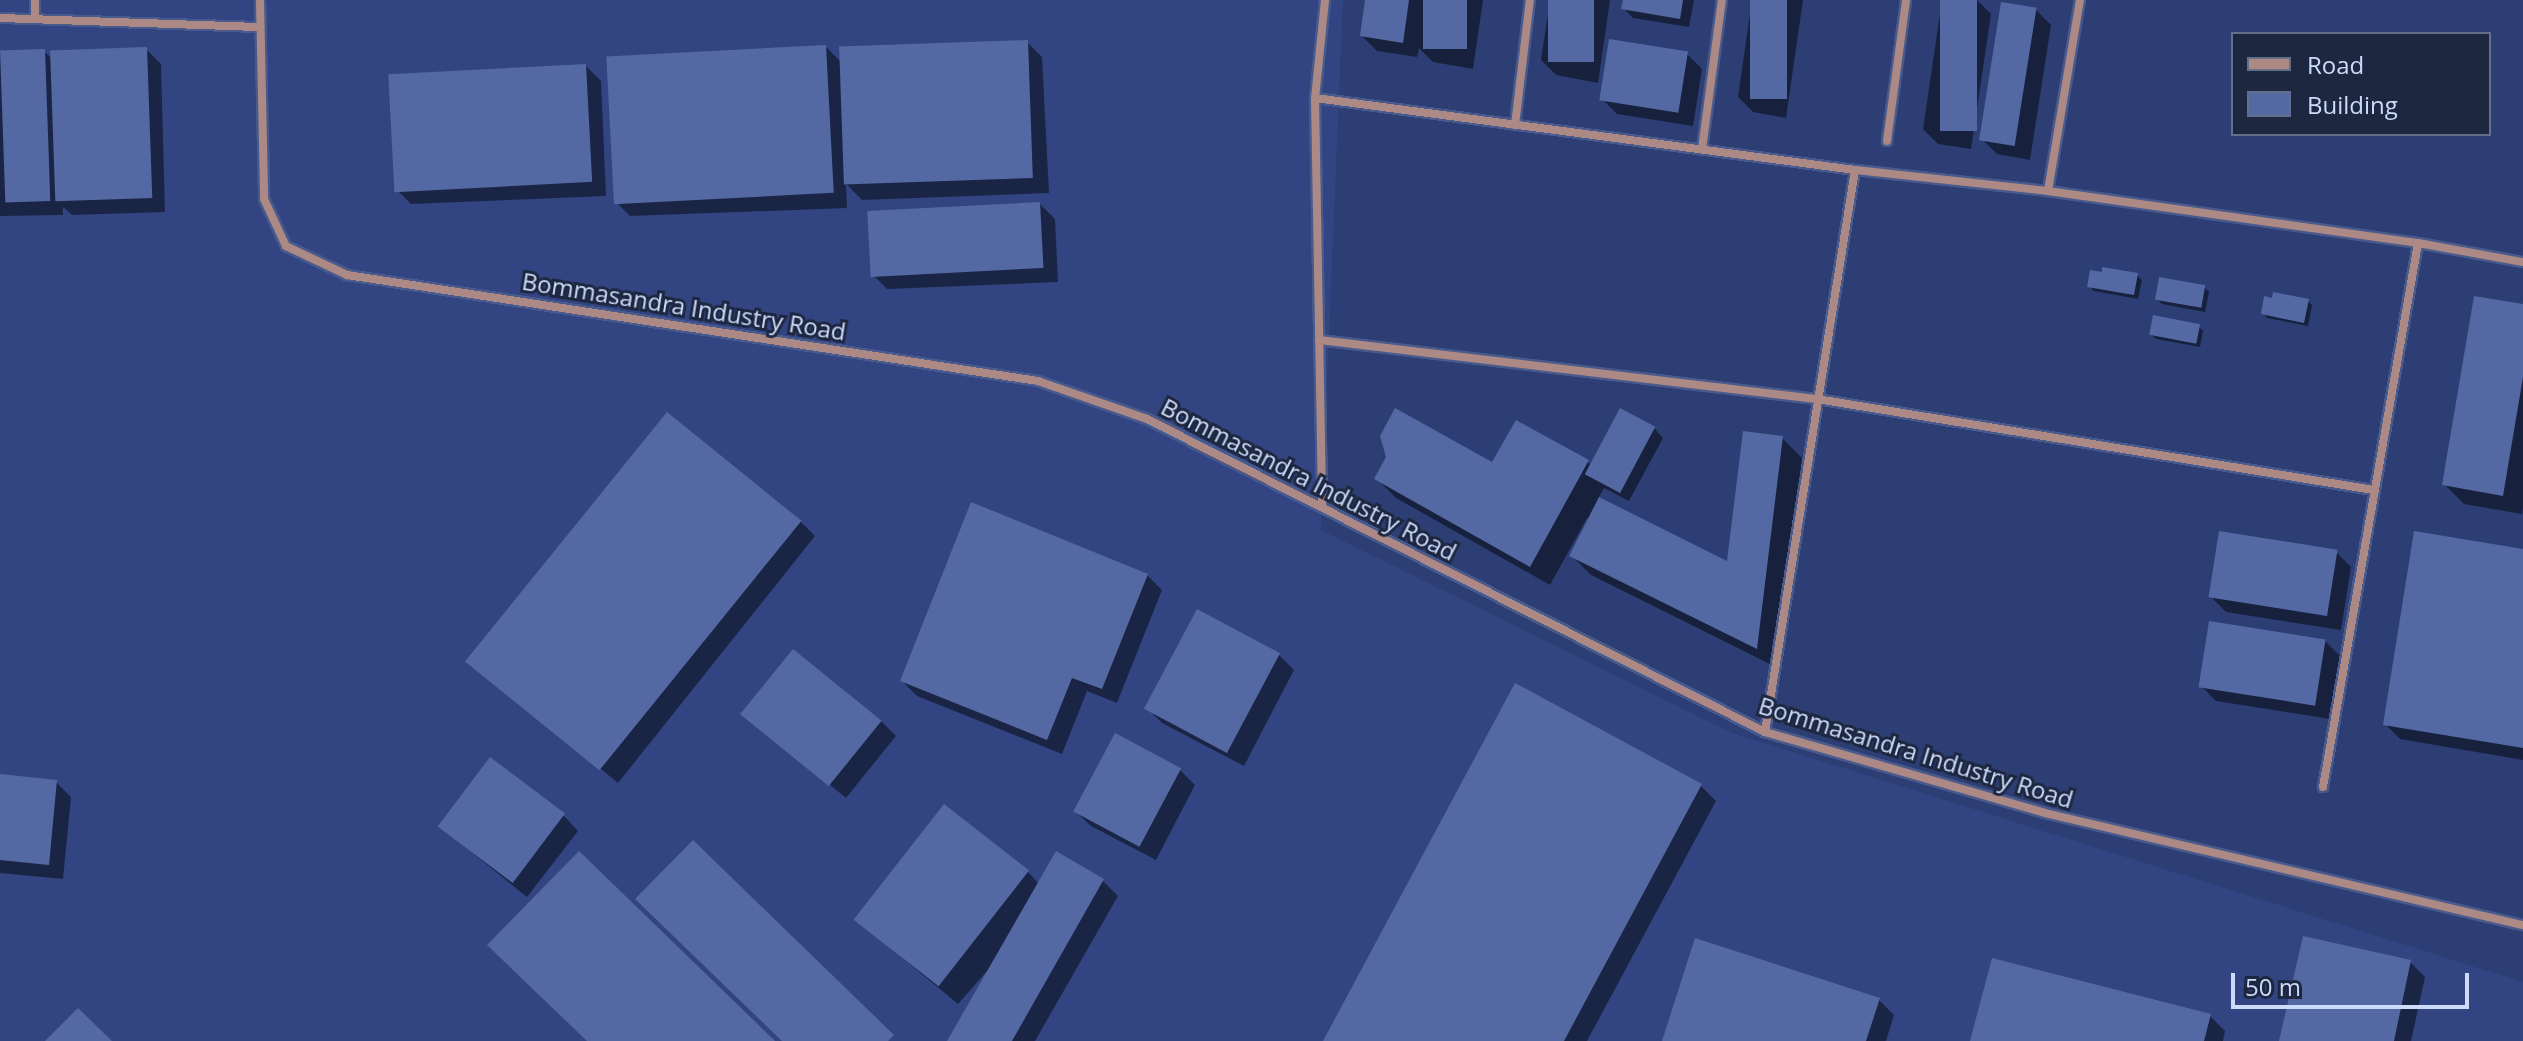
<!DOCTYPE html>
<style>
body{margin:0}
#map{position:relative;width:2523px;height:1041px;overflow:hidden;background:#2c3e74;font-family:"Open Sans",sans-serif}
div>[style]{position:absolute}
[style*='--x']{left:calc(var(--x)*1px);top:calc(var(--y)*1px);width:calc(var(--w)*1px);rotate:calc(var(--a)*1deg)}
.built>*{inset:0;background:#324582}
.shadow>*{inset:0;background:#0007}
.building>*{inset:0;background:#5469a3;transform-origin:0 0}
.roads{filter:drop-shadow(2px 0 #495a8c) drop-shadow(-2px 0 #495a8c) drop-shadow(0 2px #495a8c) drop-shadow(0 -2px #495a8c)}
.minor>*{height:8px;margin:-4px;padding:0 4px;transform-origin:4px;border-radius:4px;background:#ac8984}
span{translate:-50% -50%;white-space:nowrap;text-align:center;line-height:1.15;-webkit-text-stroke:6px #1e2740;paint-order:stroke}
.street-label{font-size:24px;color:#cddbfb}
.legend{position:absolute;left:2231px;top:32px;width:260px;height:104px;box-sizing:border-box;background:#1e2740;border:2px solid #646f8b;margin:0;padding:10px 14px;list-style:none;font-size:24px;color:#cddbfb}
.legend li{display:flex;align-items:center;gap:16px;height:40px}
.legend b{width:40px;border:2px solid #646f8b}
.scale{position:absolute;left:2231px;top:973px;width:238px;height:36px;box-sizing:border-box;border:4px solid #cddbfb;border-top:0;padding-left:10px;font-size:24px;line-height:28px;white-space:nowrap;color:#cddbfb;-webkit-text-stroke:6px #1e2740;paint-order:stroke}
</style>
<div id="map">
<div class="built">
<div style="clip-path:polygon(0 0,1343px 0,1321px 530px,1732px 733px,2523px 982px,2523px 1041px,0 1041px)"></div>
</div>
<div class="shadow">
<div style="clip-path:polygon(1367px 0,1483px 0,1473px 69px,1433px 62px,1419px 48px,1417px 57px,1377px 51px,1362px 36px)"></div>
<div style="clip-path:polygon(1550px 0,1610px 0,1598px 83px,1556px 75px,1541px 60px)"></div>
<div style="clip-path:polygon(1625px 0,1694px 0,1689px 27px,1633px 18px,1623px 8px)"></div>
<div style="clip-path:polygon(1752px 0,1803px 0,1786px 118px,1753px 112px,1738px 97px)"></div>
<div style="clip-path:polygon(1942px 0,1977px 0,1991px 14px,1971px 149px,1938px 144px,1923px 129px)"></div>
<div style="clip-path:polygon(2036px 10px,2051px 25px,2030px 160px,1997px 154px,1982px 139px)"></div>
<div style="clip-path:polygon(1027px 42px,1042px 57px,1049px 193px,862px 200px,846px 184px,847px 208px,630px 216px,615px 201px,826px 47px,842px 63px)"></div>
<div style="clip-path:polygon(146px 49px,161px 64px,165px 212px,72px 215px,63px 207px,63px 215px,0 216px,0 52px,44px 51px,53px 60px)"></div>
<div style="clip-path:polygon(1687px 54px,1702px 69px,1693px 126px,1617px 114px,1602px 99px)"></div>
<div style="clip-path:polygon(586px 66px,601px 81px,606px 196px,411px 204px,396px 189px)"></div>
<div style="clip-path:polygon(1040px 204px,1055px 219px,1058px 282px,887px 289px,872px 274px)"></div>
<div style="clip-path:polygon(2103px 275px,2137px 275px,2142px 280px,2138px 299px,2094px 291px,2089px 286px)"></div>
<div style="clip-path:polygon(2204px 287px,2209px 292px,2205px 312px,2162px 304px,2157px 299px)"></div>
<div style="clip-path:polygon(2308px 301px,2312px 305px,2308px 326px,2267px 318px,2263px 313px)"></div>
<div style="clip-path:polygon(2523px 306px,2523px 507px,2522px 514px,2464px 504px,2444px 484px)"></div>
<div style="clip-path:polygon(2198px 326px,2203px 331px,2200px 347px,2156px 339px,2151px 334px)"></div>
<div style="clip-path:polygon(1654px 428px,1663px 438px,1629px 501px,1604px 488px,1598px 499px,1729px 564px,1782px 438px,1802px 458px,1776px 667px,1591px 575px,1572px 556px,1590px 520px,1587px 518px,1550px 585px,1396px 498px,1377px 479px,1493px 465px,1588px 462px,1591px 466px)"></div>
<div style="clip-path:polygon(800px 521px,815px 536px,618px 783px,470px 662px)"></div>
<div style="clip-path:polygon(2523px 551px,2523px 760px,2400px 739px,2385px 724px)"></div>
<div style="clip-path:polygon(2336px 552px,2351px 567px,2341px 630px,2226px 612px,2211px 597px)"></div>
<div style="clip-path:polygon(1147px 575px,1162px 590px,1117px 703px,1087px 691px,1062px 754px,917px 696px,902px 681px)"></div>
<div style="clip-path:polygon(1198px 612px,1279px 655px,1294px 670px,1244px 766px,1162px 723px,1147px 708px)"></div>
<div style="clip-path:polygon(2325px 641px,2340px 656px,2330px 719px,2216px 701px,2201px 686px)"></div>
<div style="clip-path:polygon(744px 715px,881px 721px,896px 736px,846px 798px)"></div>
<div style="clip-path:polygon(1180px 770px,1195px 785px,1156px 860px,1091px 826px,1076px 812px)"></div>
<div style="clip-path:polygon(0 776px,56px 782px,71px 797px,63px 879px,0 873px)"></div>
<div style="clip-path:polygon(1701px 786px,1716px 801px,1587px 1041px,1325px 1041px)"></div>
<div style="clip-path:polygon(564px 816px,578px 831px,527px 897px,439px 826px)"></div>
<div style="clip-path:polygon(1056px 854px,1103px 881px,1118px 896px,1035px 1041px,949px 1041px,994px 963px,958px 1004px,855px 919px,1028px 872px,1039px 884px)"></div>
<div style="clip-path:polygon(2410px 962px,2425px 977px,2411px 1041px,2281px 1041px)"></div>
<div style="clip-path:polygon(1879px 1000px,1894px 1015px,1886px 1041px,1664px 1041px)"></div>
<div style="clip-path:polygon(2210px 1016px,2225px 1031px,2223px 1041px,1972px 1041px)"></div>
</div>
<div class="building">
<div style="clip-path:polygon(1365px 0,1409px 0,1403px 43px,1360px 36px)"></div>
<div style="left:1423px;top:0;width:44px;height:49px"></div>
<div style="left:1548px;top:0;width:46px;height:62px"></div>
<div style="clip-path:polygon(1623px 0,1683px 0,1680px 19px,1621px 9px)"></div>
<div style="left:1750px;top:0;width:37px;height:99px"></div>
<div style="left:1940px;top:0;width:37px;height:131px"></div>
<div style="left:2001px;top:2px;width:36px;height:140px;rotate:9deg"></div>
<div style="left:1609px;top:39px;width:80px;height:62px;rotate:9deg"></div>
<div style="left:1028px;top:40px;width:138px;height:189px;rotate:88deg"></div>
<div style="left:826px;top:45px;width:148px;height:220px;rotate:87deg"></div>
<div style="left:147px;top:47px;width:151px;height:97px;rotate:88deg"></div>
<div style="left:45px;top:49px;width:152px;height:45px;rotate:88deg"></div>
<div style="left:586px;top:64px;width:118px;height:198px;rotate:87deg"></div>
<div style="left:1040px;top:202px;width:66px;height:173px;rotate:87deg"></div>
<div style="clip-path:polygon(2102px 267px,2138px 273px,2134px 295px,2087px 287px,2090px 270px,2102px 272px)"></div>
<div style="left:2159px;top:277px;width:47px;height:23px;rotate:10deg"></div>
<div style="clip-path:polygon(2273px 292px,2309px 299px,2304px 323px,2261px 314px,2264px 296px,2272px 298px)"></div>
<div style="clip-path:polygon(2474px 296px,2523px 304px,2523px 377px,2503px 496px,2442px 485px)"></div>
<div style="left:2153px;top:315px;width:48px;height:20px;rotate:11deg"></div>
<div style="clip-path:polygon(1395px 408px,1492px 462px,1516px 420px,1589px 460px,1530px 567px,1374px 479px,1386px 457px,1380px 436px)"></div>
<div style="left:1620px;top:408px;width:40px;height:75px;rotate:28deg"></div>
<div style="left:667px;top:412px;width:173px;height:321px;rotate:39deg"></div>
<div style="clip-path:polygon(1743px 431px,1783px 436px,1757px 649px,1569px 556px,1599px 497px,1727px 561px)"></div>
<div style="clip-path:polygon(971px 502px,1148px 574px,1102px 689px,1072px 678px,1047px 740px,900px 681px)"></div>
<div style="left:2219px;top:531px;width:120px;height:67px;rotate:9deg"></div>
<div style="clip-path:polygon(2414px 531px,2523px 549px,2523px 748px,2383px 725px)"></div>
<div style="left:1197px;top:609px;width:94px;height:113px;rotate:28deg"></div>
<div style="left:2209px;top:621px;width:118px;height:67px;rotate:9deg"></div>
<div style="left:793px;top:649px;width:114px;height:84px;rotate:39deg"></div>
<div style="clip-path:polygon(1515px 683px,1702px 784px,1564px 1041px,1323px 1041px)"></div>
<div style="left:1115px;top:733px;width:75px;height:89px;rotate:28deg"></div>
<div style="left:490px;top:757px;width:94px;height:87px;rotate:37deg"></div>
<div style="clip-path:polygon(0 774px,57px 780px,49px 865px,0 860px)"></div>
<div style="left:944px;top:804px;width:108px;height:147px;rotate:38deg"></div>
<div style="clip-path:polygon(693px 840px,894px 1035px,888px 1041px,782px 1041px,635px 899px)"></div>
<div style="clip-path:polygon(579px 851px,775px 1041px,587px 1041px,487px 945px)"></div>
<div style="clip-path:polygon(1056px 851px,1104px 879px,1012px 1041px,947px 1041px)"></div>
<div style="clip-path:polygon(2303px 936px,2411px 960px,2394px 1041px,2279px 1041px)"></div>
<div style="clip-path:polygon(1695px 938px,1880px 998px,1866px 1041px,1662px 1041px)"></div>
<div style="clip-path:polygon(1992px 958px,2211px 1014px,2204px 1041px,1970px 1041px)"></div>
<div style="clip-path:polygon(78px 1008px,112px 1041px,45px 1041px)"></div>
</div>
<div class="roads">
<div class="minor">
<div style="--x:35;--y:0;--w:19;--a:90"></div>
<div style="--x:260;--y:0;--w:199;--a:88.8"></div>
<div style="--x:264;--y:199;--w:52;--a:64.9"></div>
<div style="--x:286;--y:246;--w:68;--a:25.4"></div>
<div style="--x:347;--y:275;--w:699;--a:8.72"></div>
<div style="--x:1038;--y:381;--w:115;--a:19.2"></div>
<div style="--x:1147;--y:419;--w:693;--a:26.86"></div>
<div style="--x:1765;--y:732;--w:291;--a:16.1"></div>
<div style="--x:2045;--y:813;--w:491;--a:13.2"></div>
<div style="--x:1325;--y:0;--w:99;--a:95.8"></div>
<div style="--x:1315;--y:98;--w:545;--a:7.59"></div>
<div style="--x:1855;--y:170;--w:194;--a:6.2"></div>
<div style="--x:2048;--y:191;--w:374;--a:8"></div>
<div style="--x:2418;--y:243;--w:107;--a:10.3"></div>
<div style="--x:0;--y:18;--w:259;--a:2"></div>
<div style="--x:1315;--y:98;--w:409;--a:89"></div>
<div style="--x:1515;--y:125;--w:126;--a:-83.2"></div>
<div style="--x:1887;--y:141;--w:142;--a:-82.3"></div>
<div style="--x:1702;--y:149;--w:150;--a:-82.4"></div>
<div style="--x:2048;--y:191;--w:194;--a:-80.5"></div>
<div style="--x:1319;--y:340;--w:501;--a:6.76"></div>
<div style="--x:1817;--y:399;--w:564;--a:9.28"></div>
<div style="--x:1765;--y:732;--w:569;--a:-80.9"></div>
<div style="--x:2323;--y:787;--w:552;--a:-80.09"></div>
</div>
</div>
<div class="street-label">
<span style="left:684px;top:306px;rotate:9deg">Bommasandra Industry Road</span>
<span style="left:1309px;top:479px;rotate:27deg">Bommasandra Industry Road</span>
<span style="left:1916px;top:752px;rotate:17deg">Bommasandra Industry Road</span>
</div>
<ul class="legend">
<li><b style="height:10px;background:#ac8984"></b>Road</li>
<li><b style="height:22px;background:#5469a3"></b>Building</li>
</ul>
<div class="scale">50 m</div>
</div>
